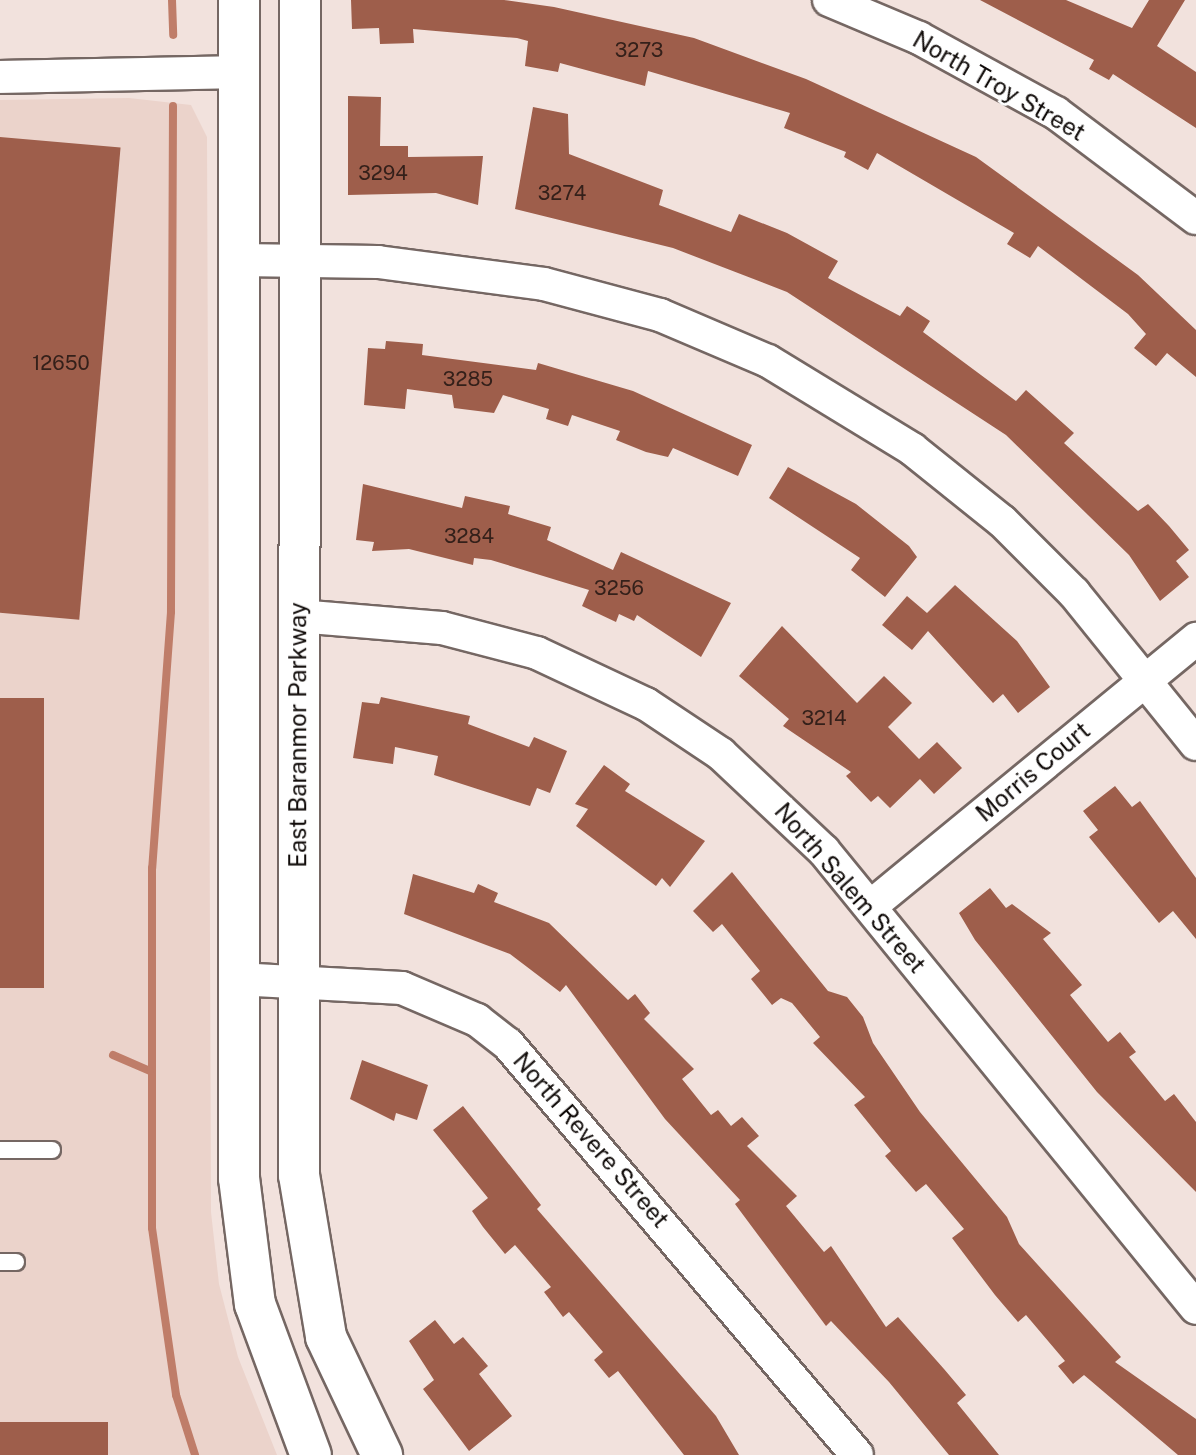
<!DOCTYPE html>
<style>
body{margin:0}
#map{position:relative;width:1196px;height:1455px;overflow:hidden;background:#f2e2dd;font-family:"Public Sans",sans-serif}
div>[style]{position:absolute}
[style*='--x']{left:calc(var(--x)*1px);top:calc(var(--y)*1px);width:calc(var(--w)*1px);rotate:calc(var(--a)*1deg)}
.built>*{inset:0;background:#ebd3cb}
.stream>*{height:8px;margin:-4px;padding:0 4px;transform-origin:4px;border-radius:4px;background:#bf7d69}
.building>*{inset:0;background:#9e5e4b;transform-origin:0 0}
.roads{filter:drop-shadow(2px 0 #756763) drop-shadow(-2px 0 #756763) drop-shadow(0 2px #756763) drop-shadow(0 -2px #756763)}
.service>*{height:16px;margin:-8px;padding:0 8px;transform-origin:8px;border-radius:8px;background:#fff}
.minor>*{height:32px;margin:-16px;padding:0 16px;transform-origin:16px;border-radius:16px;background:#fff}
.tertiary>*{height:40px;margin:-20px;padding:0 20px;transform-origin:20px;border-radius:20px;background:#fff}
span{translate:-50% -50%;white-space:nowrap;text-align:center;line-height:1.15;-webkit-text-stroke:6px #fff;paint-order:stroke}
.number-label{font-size:20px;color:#34201a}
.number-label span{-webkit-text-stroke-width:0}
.street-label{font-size:24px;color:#100b09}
</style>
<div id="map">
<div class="built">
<div style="clip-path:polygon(129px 98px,191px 105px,207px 137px,211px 1212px,219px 1284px,238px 1357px,277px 1455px,0 1455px,0 100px)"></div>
</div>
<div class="stream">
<div style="--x:172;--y:0;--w:35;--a:88"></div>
<div style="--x:173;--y:106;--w:506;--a:90.23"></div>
<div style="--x:171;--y:612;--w:257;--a:94.2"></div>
<div style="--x:152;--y:868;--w:360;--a:90"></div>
<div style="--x:152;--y:1228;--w:169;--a:81.8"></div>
<div style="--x:176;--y:1395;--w:63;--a:72.4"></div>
<div style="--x:113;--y:1055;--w:40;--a:23.4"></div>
</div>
<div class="building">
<div style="clip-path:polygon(351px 0,504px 0,554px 7px,694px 38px,806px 79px,976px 157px,1138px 275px,1196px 330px,1196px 377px,1167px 353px,1156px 366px,1134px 348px,1146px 334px,1128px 314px,1038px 246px,1030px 258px,1007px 244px,1014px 233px,877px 153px,868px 170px,844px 157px,846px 152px,784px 128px,790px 113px,648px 71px,645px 86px,560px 63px,558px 72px,525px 66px,528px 41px,517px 38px,413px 29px,414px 43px,380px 44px,379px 28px,352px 29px)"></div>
<div style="clip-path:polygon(980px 0,1066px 0,1132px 28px,1149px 0,1185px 0,1157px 46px,1196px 72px,1196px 128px,1113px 74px,1109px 80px,1089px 69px,1094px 60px)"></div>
<div style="clip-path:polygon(348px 96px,381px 97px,380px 146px,408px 146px,408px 157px,483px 156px,478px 205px,436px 193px,348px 195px)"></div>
<div style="clip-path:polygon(533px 107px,568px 114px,569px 154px,663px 190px,659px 205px,731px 232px,739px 214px,787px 233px,838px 261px,828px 278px,900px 316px,907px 306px,930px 321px,923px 332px,1016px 401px,1026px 390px,1074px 433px,1064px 443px,1138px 511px,1148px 504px,1169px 526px,1189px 550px,1176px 561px,1189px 577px,1160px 601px,1129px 555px,1006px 435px,787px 292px,673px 248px,515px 209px)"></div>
<div style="left:0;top:137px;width:121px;height:474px;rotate:5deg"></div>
<div style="clip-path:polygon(386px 341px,423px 344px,422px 355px,536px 370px,538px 363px,633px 391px,752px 445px,738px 476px,673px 448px,668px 457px,646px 452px,616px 440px,620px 431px,572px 415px,568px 426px,546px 419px,549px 409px,503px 395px,494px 413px,454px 408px,452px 395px,407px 389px,405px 409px,364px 405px,368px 348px,385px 349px)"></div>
<div style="clip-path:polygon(788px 467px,856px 504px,909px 546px,917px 557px,885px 597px,851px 570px,860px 558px,769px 498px)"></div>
<div style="clip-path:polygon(363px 484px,462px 508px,465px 496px,510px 506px,508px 514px,551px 527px,547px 540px,613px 570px,621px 552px,731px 603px,701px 657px,637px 615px,634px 621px,619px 614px,616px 622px,582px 606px,589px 590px,491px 560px,474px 558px,473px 565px,409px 549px,372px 551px,374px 542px,356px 540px)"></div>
<div style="clip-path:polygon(955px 585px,1017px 641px,1050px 687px,1018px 713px,1003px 694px,993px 703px,928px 631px,912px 650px,882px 625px,907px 596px,927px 613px)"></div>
<div style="clip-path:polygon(782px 626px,857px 703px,884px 676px,912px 703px,888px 727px,919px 759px,937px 742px,962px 768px,934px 794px,920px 779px,890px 808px,878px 796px,871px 802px,846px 776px,851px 772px,783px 726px,789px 719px,739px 676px)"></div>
<div style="clip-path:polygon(381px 697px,470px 716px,468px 724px,529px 747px,534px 737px,567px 751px,550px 793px,537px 788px,530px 806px,434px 775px,438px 756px,395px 747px,393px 764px,353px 758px,362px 702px,379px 704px)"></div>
<div style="left:0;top:698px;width:44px;height:290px"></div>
<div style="clip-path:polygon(604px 765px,630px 784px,625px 791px,705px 841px,670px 887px,662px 878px,656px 886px,576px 826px,588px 809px,575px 804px)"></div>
<div style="clip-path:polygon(1115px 786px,1132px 807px,1140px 801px,1196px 878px,1196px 939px,1173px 911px,1159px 923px,1089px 837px,1098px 830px,1083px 811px)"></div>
<div style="clip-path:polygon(732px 872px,828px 991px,847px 997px,863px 1017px,873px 1043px,920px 1112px,1007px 1217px,1019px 1244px,1121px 1357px,1115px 1362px,1196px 1419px,1196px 1455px,1178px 1455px,1084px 1375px,1073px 1384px,1058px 1366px,1065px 1361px,1026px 1315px,1018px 1322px,995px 1295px,952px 1238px,964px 1229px,926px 1184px,916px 1192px,885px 1156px,891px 1151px,854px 1105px,865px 1097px,813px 1043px,820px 1037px,792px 1003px,781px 998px,772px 1005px,751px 979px,760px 971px,722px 924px,713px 932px,693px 911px)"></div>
<div style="clip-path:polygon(413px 874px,474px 893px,478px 884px,498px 893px,494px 902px,549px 923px,628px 1000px,635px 994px,650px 1013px,644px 1019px,694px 1069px,682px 1079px,711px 1115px,718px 1110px,731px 1126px,742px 1117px,759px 1136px,747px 1146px,797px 1196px,786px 1206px,824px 1252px,831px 1246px,886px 1327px,898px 1317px,944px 1369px,966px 1395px,957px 1403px,999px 1455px,949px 1455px,889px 1382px,831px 1321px,826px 1326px,735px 1204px,740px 1200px,665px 1119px,566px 985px,560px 992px,510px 954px,404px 914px)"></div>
<div style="clip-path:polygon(990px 888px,1006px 908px,1012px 904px,1051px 933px,1043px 939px,1082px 985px,1070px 995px,1108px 1042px,1120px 1032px,1136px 1052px,1129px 1057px,1165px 1101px,1174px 1094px,1196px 1122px,1196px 1192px,1097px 1092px,975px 940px,959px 913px)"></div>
<div style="clip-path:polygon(362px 1060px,428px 1085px,417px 1120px,396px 1113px,394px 1121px,350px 1099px)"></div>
<div style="clip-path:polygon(463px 1106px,541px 1205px,537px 1209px,716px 1416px,739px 1455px,684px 1455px,618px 1371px,609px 1378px,594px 1360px,603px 1352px,569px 1312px,563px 1317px,544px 1292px,551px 1287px,515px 1245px,505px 1254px,483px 1227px,472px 1211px,488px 1198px,433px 1130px)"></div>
<div style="clip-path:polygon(435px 1320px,454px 1344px,463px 1337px,488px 1366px,479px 1374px,512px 1416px,469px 1451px,423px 1389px,434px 1380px,409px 1341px)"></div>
<div style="left:0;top:1422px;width:108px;height:33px"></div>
</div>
<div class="roads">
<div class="service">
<div style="--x:0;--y:1150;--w:52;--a:0"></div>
<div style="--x:0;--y:1262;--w:16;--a:0"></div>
</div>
<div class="minor">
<div style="--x:829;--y:0;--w:98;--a:22.9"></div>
<div style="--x:919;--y:38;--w:156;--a:28.7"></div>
<div style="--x:1056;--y:113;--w:175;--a:36.9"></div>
<div style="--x:0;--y:77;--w:239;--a:-1.2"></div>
<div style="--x:239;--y:260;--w:139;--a:0.8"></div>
<div style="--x:378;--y:262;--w:167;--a:7.5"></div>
<div style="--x:544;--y:284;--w:120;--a:15"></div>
<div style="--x:660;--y:315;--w:117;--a:23.1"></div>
<div style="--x:768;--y:361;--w:169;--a:31.4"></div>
<div style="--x:912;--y:449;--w:115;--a:38.7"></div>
<div style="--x:1002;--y:521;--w:102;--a:45"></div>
<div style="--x:1074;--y:593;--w:194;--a:51.1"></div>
<div style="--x:298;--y:616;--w:144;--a:4.8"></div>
<div style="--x:442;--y:628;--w:98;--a:14.7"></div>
<div style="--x:537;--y:653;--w:120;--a:25.1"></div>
<div style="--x:646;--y:704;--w:90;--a:33.7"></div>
<div style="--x:721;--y:754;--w:141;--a:43.3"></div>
<div style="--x:824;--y:851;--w:589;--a:50.85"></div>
<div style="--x:871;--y:906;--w:421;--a:-39.4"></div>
<div style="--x:237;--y:979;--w:165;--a:3.1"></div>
<div style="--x:402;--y:988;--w:82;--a:23.1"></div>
<div style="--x:477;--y:1020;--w:39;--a:38"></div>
<div style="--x:508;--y:1044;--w:539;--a:49.66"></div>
</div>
<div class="tertiary">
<div style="--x:239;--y:0;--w:1178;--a:90"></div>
<div style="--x:239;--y:1178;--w:127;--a:82.8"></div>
<div style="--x:255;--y:1304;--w:161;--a:69.7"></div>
<div style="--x:300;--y:0;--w:1175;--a:90.05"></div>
<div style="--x:299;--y:1175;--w:164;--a:80.5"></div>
<div style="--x:326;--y:1337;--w:131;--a:64.6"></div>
</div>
</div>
<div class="number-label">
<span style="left:639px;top:50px">3273</span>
<span style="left:383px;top:173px">3294</span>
<span style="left:562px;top:193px">3274</span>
<span style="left:61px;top:363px">12650</span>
<span style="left:468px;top:379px">3285</span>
<span style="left:469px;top:536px">3284</span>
<span style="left:619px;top:588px">3256</span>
<span style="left:824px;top:718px">3214</span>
</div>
<div class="street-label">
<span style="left:999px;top:86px;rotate:30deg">North Troy Street</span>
<span style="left:298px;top:735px;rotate:-90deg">East Baranmor Parkway</span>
<span style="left:1033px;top:772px;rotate:-40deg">Morris Court</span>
<span style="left:850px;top:888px;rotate:49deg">North Salem Street</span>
<span style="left:591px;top:1140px;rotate:49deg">North Revere Street</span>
</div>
</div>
